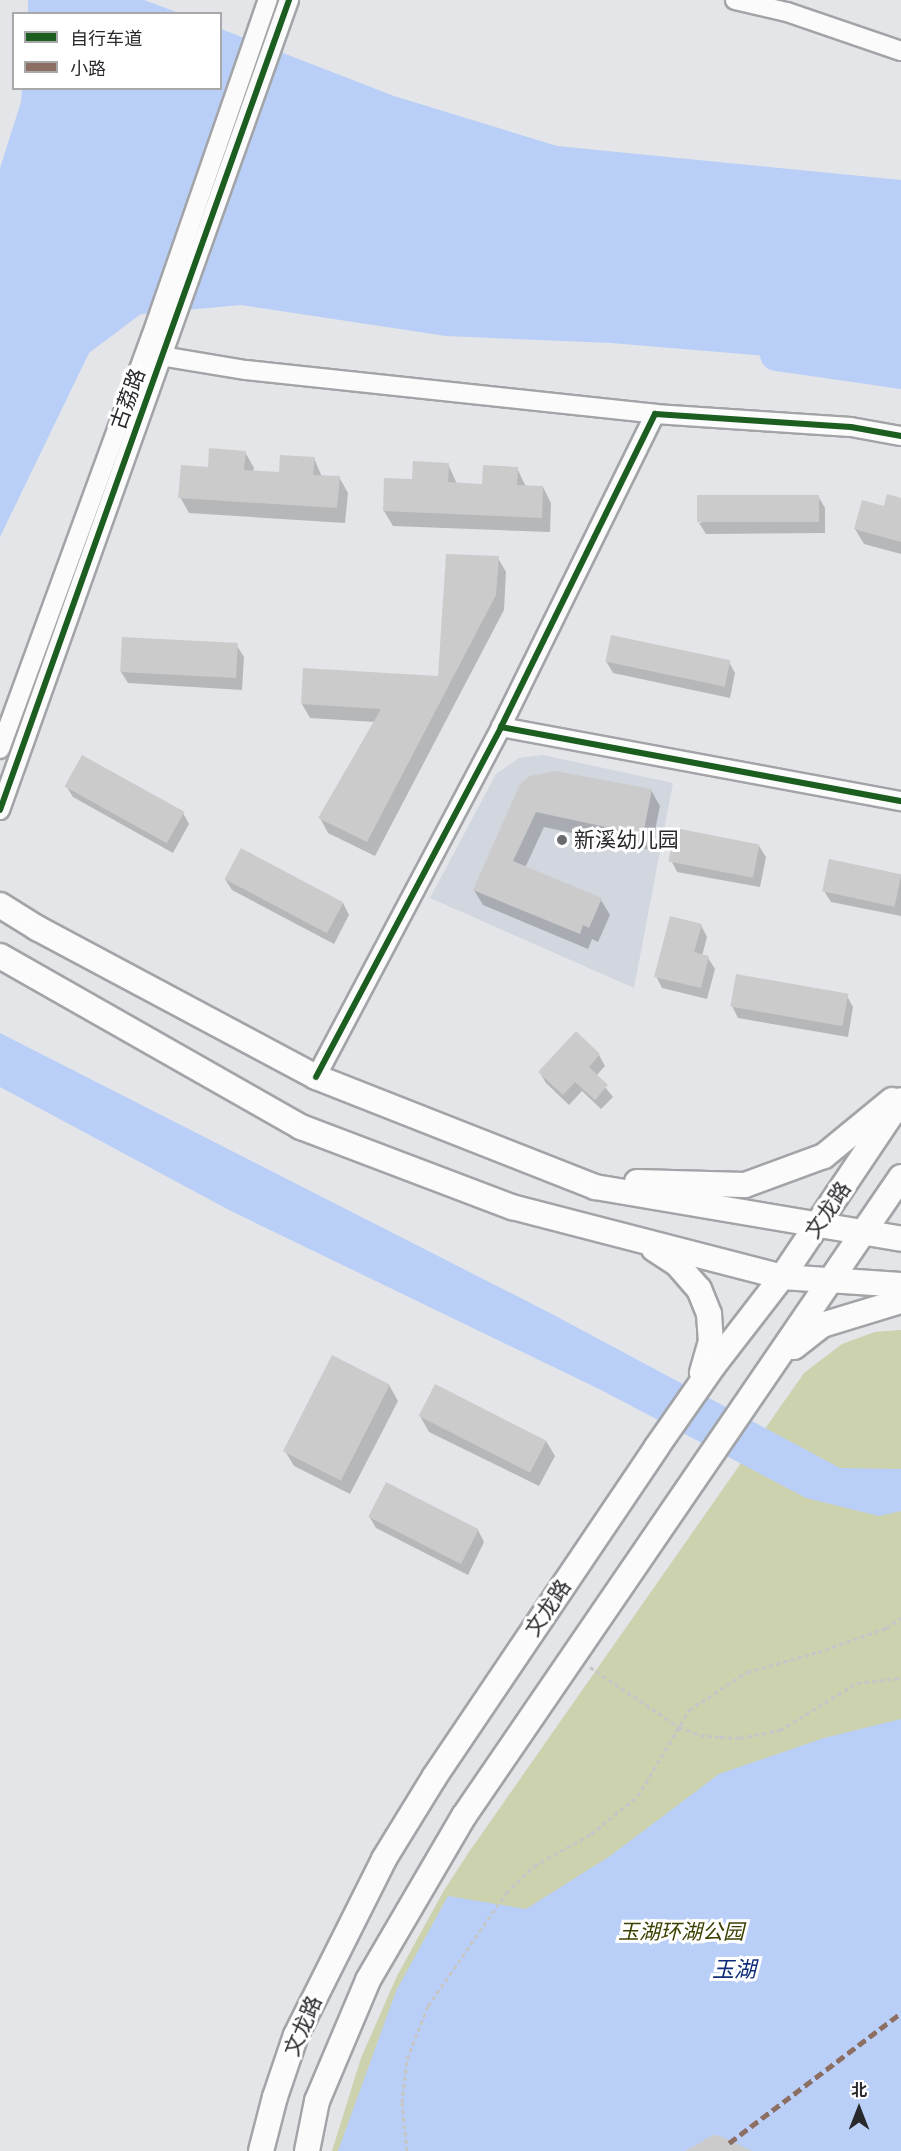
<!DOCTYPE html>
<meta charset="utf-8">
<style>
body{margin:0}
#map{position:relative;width:901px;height:2151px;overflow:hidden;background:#e3e5e8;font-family:Bitter,"Noto Sans SC",serif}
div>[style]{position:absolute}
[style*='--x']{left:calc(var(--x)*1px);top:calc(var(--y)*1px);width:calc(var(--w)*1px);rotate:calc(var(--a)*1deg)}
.built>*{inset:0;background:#d2d7df}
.green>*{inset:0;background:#ccd1ae}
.water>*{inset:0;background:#bacff7}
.shadow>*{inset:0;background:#0003}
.river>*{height:33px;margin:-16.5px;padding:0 16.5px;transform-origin:16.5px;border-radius:16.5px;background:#bacff7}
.building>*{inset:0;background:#cccbcc;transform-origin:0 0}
.path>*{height:3px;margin-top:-1.5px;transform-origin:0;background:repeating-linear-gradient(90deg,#c6c6c7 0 4.5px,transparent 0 7.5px)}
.roads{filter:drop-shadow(2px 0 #a2a4a7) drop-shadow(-2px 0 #a2a4a7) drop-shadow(0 2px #a2a4a7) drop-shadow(0 -2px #a2a4a7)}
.minor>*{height:18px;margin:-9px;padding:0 9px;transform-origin:9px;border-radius:9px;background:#fbfbfc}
.major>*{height:24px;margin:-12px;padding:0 12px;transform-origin:12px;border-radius:12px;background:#fbfbfc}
.quiet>*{height:4.5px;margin-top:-2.25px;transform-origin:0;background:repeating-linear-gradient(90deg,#8d6e63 0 9px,transparent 0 13.5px)}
.cycleway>*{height:6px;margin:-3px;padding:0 3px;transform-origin:3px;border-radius:3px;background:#1b5e20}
.dots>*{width:16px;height:16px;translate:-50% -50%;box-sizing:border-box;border:3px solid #fff;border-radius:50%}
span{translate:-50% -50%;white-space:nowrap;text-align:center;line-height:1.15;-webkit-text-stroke:6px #fff;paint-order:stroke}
.street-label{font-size:21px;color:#28292c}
.poi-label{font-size:21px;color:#28292c}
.left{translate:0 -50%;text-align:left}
.park-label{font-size:21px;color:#3c4000;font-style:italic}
.water-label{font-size:22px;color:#102d7a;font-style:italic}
.legend{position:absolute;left:12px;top:12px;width:210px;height:78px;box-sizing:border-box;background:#fff;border:2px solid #a9a9ab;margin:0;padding:8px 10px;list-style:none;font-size:18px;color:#28292c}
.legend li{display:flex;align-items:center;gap:12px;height:30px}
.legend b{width:30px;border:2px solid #a9a9ab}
.north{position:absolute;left:829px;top:2079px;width:60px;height:60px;-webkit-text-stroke:4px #fff;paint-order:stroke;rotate:0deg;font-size:16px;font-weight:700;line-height:24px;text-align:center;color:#28292c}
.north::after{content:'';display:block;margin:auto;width:21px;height:27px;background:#28292c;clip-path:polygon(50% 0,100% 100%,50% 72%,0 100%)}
</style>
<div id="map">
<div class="built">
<div style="clip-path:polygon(543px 755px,673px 783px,634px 988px,430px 898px,496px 774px,519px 758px)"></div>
</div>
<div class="green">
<div style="clip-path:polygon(901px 1330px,901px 2151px,332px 2151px,361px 2058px,397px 1976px,443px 1892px,469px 1852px,804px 1373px,842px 1344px,875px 1332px)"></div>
</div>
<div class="water">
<div style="clip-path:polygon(28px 0,144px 0,179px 13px,28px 13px)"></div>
<div style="clip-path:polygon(221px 29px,394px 96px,557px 146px,901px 180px,901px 367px,611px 343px,446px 336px,241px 305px,141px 314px,89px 353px,0 537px,0 168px,21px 102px,22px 89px,220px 88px)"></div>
<div style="clip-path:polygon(0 1033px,550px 1313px,840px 1468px,901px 1469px,901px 1511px,879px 1516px,806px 1498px,601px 1390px,231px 1211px,0 1087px)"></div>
<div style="clip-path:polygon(901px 1719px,901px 2151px,732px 2151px,714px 2135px,704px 2140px,698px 2151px,338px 2151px,396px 1991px,448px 1896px,526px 1909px,610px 1856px,719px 1774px,824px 1738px)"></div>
</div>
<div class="shadow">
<div style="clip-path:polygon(245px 452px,254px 468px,253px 472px,280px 474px,314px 458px,322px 477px,339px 477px,348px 493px,345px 523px,189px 513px,180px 497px,209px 468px)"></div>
<div style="clip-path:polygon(448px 464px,457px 484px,484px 485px,517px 468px,526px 487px,543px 487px,551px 503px,550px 532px,393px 526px,384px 511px,413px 481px)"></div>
<div style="clip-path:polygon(818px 496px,825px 508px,825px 533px,706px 534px,699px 523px)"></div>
<div style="clip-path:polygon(901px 499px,901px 554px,864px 544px,855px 529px)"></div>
<div style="clip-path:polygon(498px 558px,506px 572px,504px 610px,375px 856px,328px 833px,320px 818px,375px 722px,310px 718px,302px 704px,440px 677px)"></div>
<div style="clip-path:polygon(237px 646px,244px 657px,242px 690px,128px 683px,121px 672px)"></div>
<div style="clip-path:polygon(606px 661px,729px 662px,735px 673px,730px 698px,613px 673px)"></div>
<div style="clip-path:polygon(555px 772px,651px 790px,660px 806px,651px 850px,544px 827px,525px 868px,601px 900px,610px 915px,598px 942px,592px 939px,588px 949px,483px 905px,474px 890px,522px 785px,542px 774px)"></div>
<div style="clip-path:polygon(66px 786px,183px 813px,189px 824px,173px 853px,73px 797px)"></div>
<div style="clip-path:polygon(759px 846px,766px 857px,760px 887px,677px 872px,671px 860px)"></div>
<div style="clip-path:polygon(901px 875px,901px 916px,831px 902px,824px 891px)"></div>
<div style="clip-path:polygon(225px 879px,343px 903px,349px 915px,334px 944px,232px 890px)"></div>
<div style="clip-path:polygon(701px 925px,707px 937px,702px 956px,708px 958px,715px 969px,707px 999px,662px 988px,656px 976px)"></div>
<div style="clip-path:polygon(847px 996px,853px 1007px,848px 1037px,738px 1018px,732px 1006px)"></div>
<div style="clip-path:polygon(599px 1055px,605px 1066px,596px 1076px,613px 1097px,601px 1109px,582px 1091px,569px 1105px,546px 1083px,540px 1073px)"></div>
<div style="clip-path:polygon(389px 1385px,398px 1401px,350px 1494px,294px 1466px,285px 1451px)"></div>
<div style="clip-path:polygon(420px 1416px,546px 1441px,555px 1456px,539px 1486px,429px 1432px)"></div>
<div style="clip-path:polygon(369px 1516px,478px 1530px,484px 1542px,468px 1575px,376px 1528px)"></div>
</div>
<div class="river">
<div style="--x:776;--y:354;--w:126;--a:8.2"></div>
</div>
<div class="building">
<div style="clip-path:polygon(209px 448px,246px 451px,244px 470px,279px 472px,280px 455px,315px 457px,313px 475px,340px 476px,337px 508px,178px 498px,181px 465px,208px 467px)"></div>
<div style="clip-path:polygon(413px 461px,449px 463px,448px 482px,482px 484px,483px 465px,518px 467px,517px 485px,543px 486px,542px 518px,383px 511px,384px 478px,412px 479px)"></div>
<div style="clip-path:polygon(887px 494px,901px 498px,901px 542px,854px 529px,862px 500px,884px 506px)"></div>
<div style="left:819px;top:495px;width:27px;height:122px;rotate:90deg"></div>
<div style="clip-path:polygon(446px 554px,499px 556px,496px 595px,367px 842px,318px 818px,381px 709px,301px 704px,303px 668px,438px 676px)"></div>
<div style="left:611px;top:635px;width:122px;height:27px;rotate:12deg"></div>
<div style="left:122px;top:637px;width:116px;height:35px;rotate:3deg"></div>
<div style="left:82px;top:755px;width:117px;height:36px;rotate:29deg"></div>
<div style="clip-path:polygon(555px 771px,652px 789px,643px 835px,536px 812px,513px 861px,602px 898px,589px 928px,583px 925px,580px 934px,473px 890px,520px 784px,530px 776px)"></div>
<div style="left:675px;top:828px;width:86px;height:34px;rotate:11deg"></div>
<div style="left:241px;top:848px;width:116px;height:35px;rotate:28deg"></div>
<div style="left:829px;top:859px;width:74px;height:33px;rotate:12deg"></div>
<div style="clip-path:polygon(670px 916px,702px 924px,694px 952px,709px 956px,701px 988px,654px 977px)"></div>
<div style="left:736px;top:974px;width:114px;height:33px;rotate:10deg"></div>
<div style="clip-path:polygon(576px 1031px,600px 1054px,589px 1067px,608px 1085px,595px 1100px,575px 1082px,563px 1095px,538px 1072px)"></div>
<div style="left:332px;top:1355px;width:65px;height:108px;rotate:27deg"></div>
<div style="left:435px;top:1384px;width:125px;height:36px;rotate:27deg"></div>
<div style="left:386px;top:1482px;width:104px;height:39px;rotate:27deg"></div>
<div style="clip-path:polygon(714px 2135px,720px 2136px,752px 2151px,685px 2151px)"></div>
</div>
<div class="path">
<div style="--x:590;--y:1667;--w:107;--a:34"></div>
<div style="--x:679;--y:1727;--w:22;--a:21"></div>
<div style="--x:700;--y:1735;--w:20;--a:6"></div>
<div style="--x:720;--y:1737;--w:20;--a:3"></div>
<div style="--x:740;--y:1738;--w:41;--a:-11.3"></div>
<div style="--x:780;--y:1730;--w:90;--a:-31.4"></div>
<div style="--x:857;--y:1683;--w:44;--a:-6.5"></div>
<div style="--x:407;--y:2151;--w:48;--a:-95.9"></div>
<div style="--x:402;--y:2103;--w:44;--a:-83.5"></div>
<div style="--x:407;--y:2059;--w:57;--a:-68.4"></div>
<div style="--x:428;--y:2006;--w:137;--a:-55.4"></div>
<div style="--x:506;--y:1893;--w:39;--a:-44"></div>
<div style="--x:534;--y:1866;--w:65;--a:-29.3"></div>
<div style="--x:591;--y:1834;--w:60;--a:-39"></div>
<div style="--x:638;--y:1796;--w:100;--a:-59.3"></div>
<div style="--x:689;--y:1710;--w:69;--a:-33.2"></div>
<div style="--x:747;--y:1672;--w:74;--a:-15.7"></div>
<div style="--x:818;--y:1652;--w:72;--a:-19.4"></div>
<div style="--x:886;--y:1628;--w:18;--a:-34"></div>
</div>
<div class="roads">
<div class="minor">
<div style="--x:735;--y:0;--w:53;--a:13"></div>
<div style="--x:787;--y:12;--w:120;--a:18.9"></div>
<div style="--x:161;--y:356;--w:86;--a:9.4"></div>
<div style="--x:246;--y:370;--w:411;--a:6.1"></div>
<div style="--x:501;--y:727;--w:349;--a:-63.8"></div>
<div style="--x:655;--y:414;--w:196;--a:3.8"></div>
<div style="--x:851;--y:427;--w:51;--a:10.2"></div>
<div style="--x:0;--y:749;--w:439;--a:-69.9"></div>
<div style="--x:151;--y:337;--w:357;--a:-70.9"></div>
<div style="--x:0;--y:810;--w:860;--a:-70.36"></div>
<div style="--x:316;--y:1077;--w:396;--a:-62.1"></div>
<div style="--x:501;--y:727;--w:407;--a:10.5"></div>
</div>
<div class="major">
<div style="--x:0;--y:905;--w:44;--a:31.9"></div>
<div style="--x:37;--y:928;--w:316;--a:28.1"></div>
<div style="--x:316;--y:1077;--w:300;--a:21.5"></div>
<div style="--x:595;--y:1187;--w:310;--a:9.6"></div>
<div style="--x:0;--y:956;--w:346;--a:29.6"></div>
<div style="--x:301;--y:1127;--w:226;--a:20.8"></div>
<div style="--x:512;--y:1207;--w:279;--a:14.5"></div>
<div style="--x:782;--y:1277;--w:119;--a:3.8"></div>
<div style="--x:637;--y:1182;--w:108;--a:1.6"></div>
<div style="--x:745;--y:1185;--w:84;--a:-20.2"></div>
<div style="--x:824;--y:1156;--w:88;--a:-39.5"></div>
<div style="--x:654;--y:1249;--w:27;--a:33"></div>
<div style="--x:677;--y:1264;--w:33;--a:49"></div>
<div style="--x:699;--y:1289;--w:27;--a:68"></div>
<div style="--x:709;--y:1314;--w:27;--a:86"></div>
<div style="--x:711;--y:1341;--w:33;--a:106"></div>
<div style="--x:794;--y:1347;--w:36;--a:-38"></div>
<div style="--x:822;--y:1325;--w:83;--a:-16.9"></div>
<div style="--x:261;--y:2151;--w:56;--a:-75.5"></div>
<div style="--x:275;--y:2097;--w:65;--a:-71.3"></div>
<div style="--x:296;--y:2035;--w:197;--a:-63.4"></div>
<div style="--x:384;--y:1859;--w:97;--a:-58.4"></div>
<div style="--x:435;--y:1776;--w:396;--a:-56"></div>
<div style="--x:656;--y:1448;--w:101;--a:-55.1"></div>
<div style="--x:714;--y:1365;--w:111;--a:-52.3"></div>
<div style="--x:782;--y:1277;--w:213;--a:-56.1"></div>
<div style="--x:307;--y:2151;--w:51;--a:-78.7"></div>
<div style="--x:317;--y:2101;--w:131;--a:-67.1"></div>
<div style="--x:368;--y:1980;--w:190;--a:-59.7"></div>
<div style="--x:464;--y:1816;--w:774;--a:-55.63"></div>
</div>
</div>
<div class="quiet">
<div style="--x:729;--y:2143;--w:216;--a:-37.1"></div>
</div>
<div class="cycleway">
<div style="--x:501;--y:727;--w:349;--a:-63.8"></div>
<div style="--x:655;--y:414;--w:196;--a:3.8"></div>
<div style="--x:851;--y:427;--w:51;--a:10.2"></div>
<div style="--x:0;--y:810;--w:860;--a:-70.36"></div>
<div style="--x:316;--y:1077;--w:396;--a:-62.1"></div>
<div style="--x:501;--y:727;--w:407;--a:10.5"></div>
</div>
<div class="dots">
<div style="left:562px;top:840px;background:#696b6e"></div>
</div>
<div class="street-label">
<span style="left:128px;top:399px;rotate:-70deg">古荔路</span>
<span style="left:828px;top:1210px;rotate:-56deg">文龙路</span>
<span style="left:548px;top:1608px;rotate:-56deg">文龙路</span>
<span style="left:303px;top:2026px;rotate:-67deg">文龙路</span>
</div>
<div class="poi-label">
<span class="left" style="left:574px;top:840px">新溪幼儿园</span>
</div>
<div class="park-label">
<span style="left:681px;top:1932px">玉湖环湖公园</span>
</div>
<div class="water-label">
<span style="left:734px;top:1970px">玉湖</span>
</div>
<ul class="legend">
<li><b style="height:8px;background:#1b5e20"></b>自行车道</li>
<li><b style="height:8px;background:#8d6e63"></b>小路</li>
</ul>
<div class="north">北</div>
</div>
